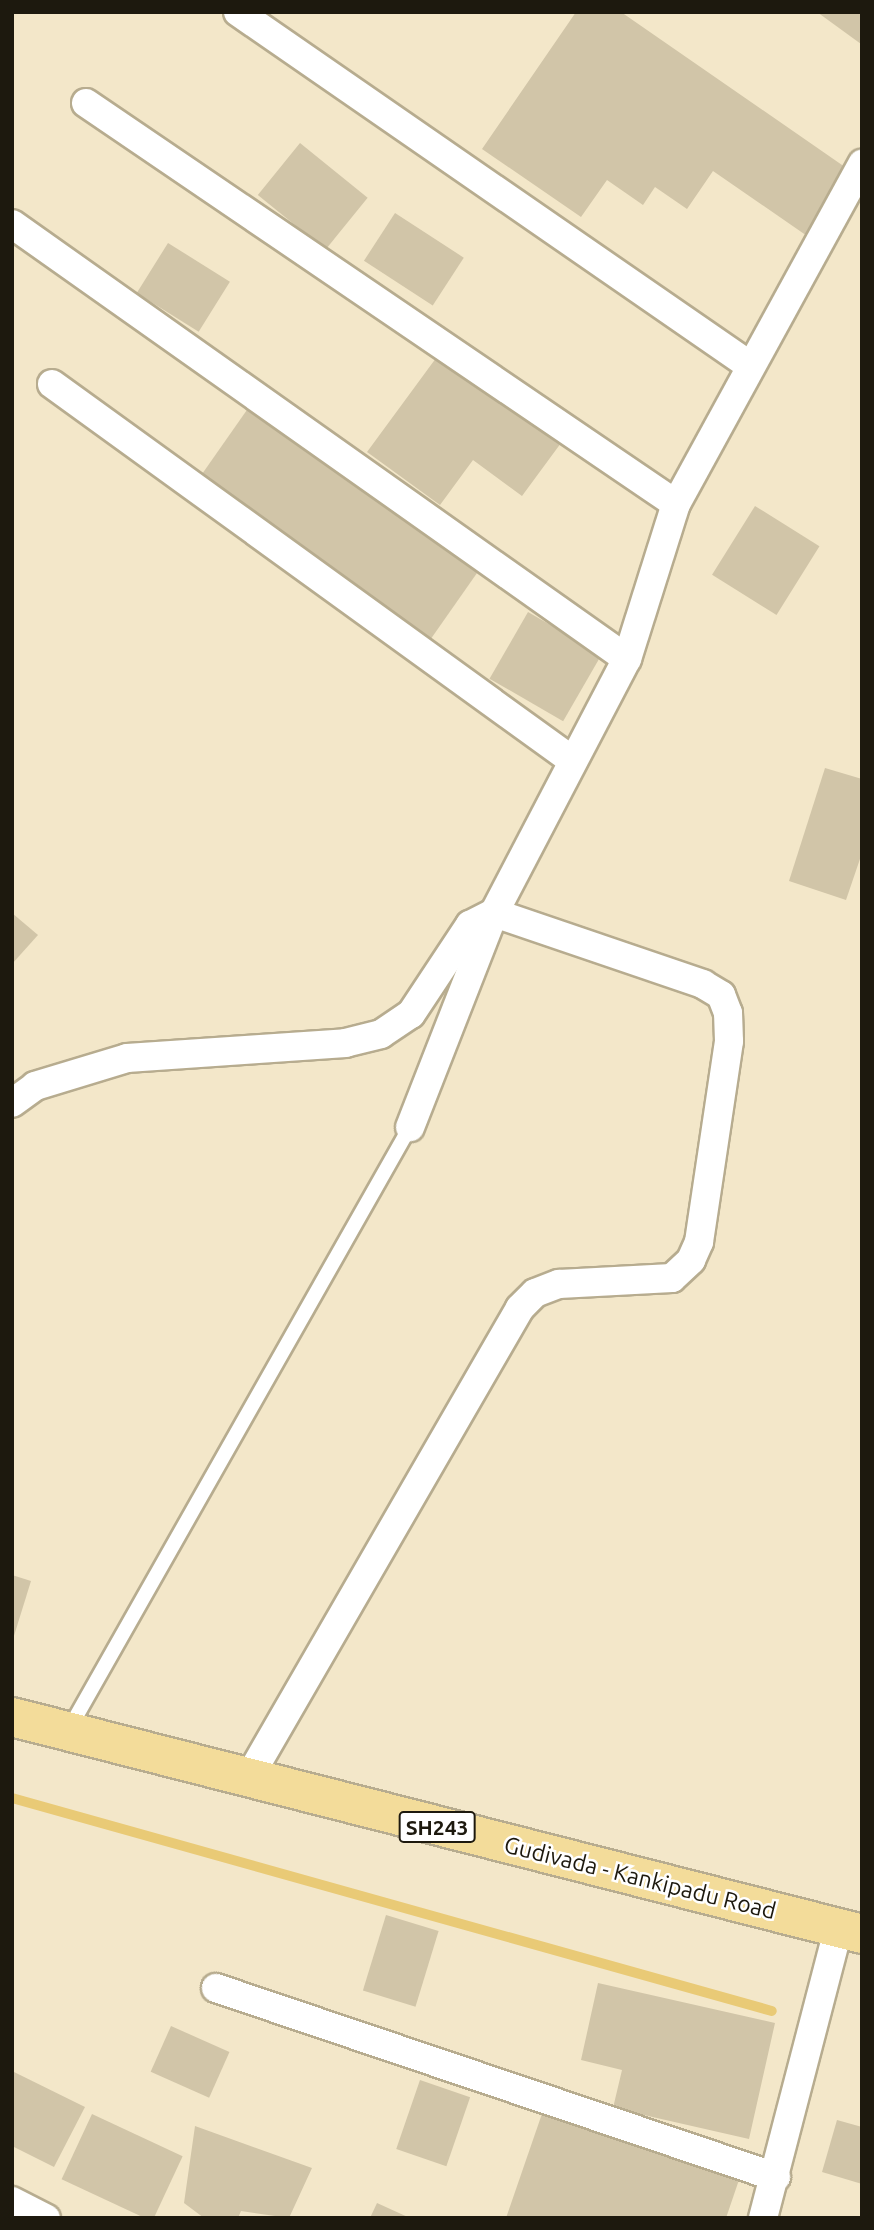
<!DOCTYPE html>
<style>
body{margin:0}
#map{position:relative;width:874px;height:2230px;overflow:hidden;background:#f3e7c9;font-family:Ubuntu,sans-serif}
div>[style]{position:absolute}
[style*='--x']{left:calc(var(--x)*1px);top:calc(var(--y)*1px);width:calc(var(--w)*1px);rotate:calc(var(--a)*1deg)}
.stream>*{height:10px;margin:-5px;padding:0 5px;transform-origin:5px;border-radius:5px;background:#e9ca76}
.building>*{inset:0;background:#d1c5a8;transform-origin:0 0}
.roads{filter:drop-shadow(2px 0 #b7ac8f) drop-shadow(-2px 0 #b7ac8f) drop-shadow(0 2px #b7ac8f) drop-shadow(0 -2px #b7ac8f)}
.service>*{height:14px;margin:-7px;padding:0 7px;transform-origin:7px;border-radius:7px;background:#fff}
.minor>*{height:28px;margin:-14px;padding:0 14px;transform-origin:14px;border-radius:14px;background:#fff}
.primary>*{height:38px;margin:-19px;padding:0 19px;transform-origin:19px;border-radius:19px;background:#f3dc9a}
span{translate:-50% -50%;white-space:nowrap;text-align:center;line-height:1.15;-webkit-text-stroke:5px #fff;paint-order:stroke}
.shield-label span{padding:2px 5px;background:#fff;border:2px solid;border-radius:5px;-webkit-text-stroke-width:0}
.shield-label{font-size:21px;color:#1d190e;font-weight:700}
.street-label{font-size:23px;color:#1d190e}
.frame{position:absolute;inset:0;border:14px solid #1d190e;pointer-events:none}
</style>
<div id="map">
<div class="stream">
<div style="--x:12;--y:1798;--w:789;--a:15.66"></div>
</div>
<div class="building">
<div style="clip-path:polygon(576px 12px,621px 12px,855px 174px,810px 238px,713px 171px,687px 209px,655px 187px,643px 205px,607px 180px,581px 217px,482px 149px)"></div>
<div style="clip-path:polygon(817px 12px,862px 12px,862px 42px,861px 44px)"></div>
<div style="left:300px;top:143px;width:87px;height:67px;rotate:39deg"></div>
<div style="left:395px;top:213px;width:82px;height:57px;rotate:33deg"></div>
<div style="left:168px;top:243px;width:73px;height:59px;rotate:32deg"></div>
<div style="clip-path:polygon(439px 354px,561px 443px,522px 496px,473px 460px,440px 505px,367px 452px)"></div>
<div style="left:249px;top:407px;width:282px;height:91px;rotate:35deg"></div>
<div style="left:755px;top:506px;width:76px;height:81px;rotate:32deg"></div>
<div style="left:528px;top:612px;width:85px;height:77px;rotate:30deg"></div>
<div style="clip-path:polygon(825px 768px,862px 779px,862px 853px,846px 900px,789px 881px)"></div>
<div style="clip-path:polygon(12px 913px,38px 935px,12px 964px)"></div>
<div style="clip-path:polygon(12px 1575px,31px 1581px,13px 1639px,12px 1639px)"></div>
<div style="left:386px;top:1915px;width:55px;height:79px;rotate:17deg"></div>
<div style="clip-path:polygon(598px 1983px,775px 2023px,749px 2139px,613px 2108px,622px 2070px,581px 2060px)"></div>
<div style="left:171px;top:2026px;width:64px;height:50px;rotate:24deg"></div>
<div style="clip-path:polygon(12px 2071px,85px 2107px,54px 2167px,12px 2146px)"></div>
<div style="left:420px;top:2080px;width:53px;height:73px;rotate:19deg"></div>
<div style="clip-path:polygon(545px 2105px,741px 2174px,726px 2218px,506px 2218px)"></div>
<div style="left:92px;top:2114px;width:100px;height:72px;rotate:25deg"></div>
<div style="clip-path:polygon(837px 2120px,862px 2127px,862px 2184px,822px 2172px)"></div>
<div style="clip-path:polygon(195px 2126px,312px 2168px,289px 2218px,241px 2211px,238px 2218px,204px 2218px,184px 2203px)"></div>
<div style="clip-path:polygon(377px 2203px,410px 2218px,370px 2218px)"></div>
</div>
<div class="roads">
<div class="service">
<div style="--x:69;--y:1729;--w:692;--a:-60.47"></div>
</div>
<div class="minor">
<div style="--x:238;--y:12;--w:621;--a:34.64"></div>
<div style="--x:86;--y:103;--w:713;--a:34.2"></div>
<div style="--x:12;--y:224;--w:753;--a:35.27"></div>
<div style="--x:52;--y:384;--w:643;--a:35.89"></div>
<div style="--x:12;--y:1103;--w:29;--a:-36"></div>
<div style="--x:35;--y:1086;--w:96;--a:-16.9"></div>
<div style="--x:127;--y:1058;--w:219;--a:-3.9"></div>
<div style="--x:345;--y:1043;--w:37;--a:-14"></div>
<div style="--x:381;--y:1034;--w:36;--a:-34"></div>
<div style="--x:411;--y:1014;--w:107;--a:-56.5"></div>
<div style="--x:470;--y:925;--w:27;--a:-27"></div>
<div style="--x:494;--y:913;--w:287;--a:-62.4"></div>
<div style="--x:627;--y:659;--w:163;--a:-72.5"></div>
<div style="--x:676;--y:504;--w:388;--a:-61.3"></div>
<div style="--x:248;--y:1779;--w:544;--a:-59.99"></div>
<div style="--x:520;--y:1308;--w:21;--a:-45"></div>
<div style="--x:535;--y:1293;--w:26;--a:-21"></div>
<div style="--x:559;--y:1284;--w:113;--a:-3"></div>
<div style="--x:672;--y:1278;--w:26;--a:-43"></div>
<div style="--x:691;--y:1260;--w:20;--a:-66"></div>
<div style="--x:699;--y:1242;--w:203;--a:-81.5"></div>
<div style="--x:729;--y:1041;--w:28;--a:-92"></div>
<div style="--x:728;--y:1013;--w:19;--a:-111"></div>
<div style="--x:721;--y:995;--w:21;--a:-149"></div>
<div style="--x:703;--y:984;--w:221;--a:-161.2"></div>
<div style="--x:494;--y:913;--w:230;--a:111.4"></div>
<div style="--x:216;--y:1988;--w:591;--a:18.65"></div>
<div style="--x:12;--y:2201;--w:38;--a:27"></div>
<div style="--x:763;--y:2218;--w:301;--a:-75.4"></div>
</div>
<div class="primary">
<div style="--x:12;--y:1717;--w:877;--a:14.32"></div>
</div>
</div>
<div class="shield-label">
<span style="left:437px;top:1827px">SH243</span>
</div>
<div class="street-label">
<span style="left:640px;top:1878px;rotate:14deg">Gudivada - Kankipadu Road</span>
</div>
<div class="frame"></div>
</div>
